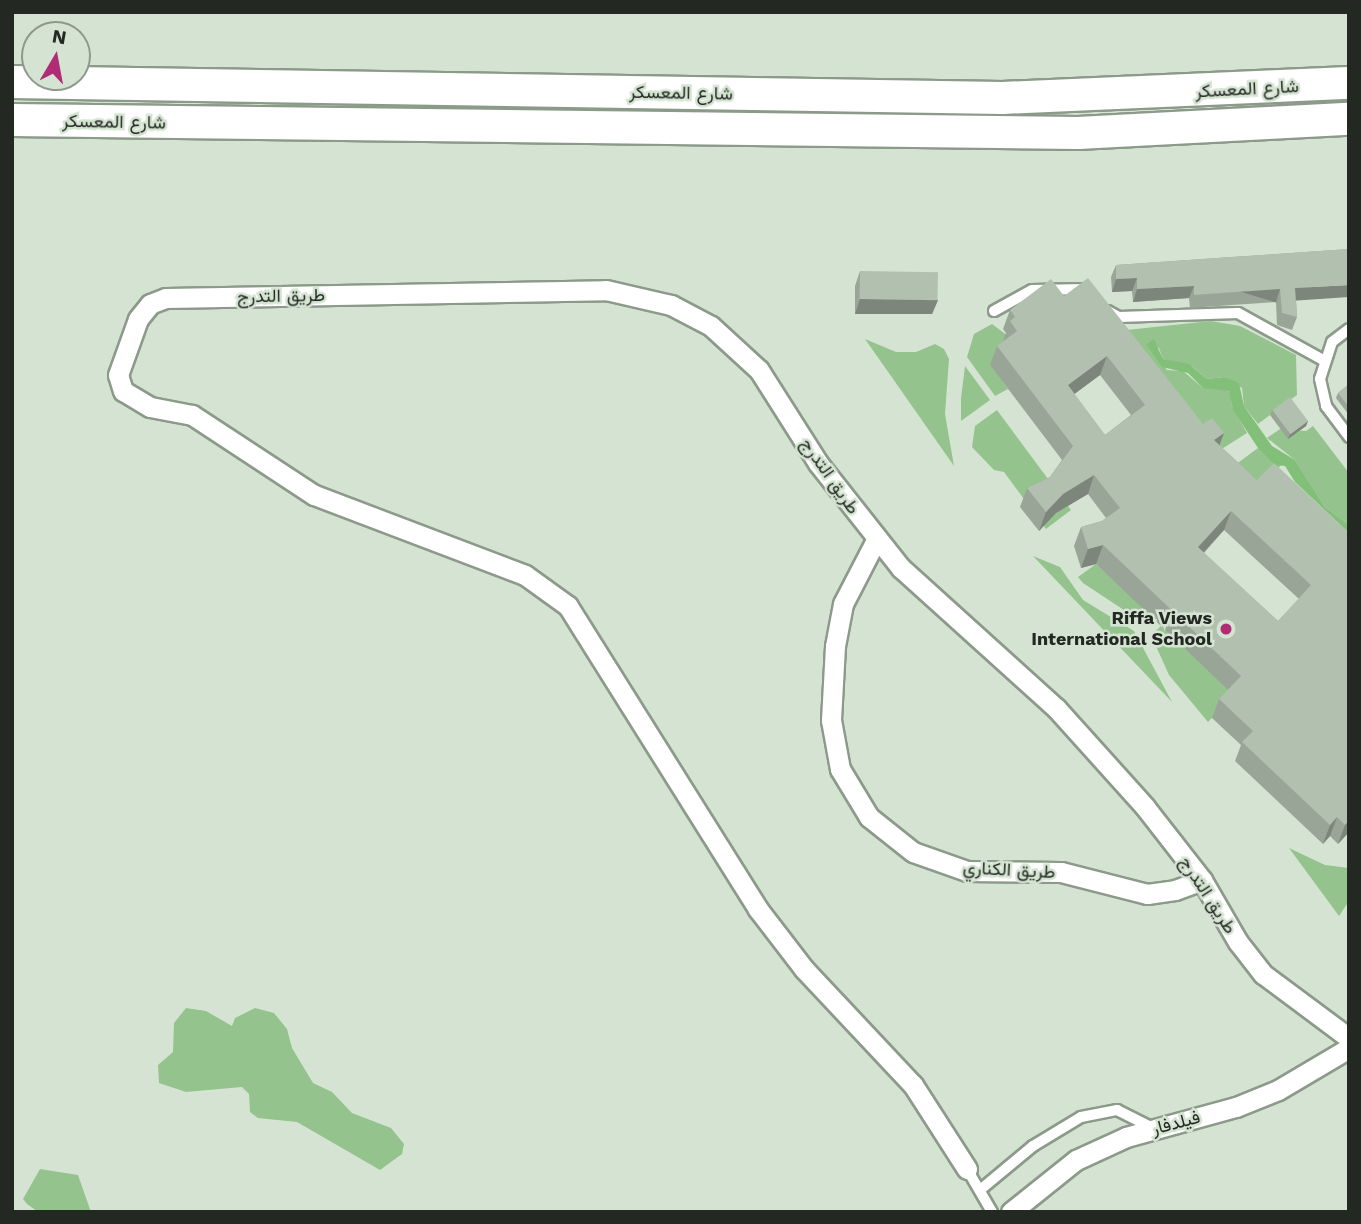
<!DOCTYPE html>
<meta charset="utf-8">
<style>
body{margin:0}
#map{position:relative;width:1361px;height:1224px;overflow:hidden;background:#d5e4d2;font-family:"Work Sans",Vazirmatn,sans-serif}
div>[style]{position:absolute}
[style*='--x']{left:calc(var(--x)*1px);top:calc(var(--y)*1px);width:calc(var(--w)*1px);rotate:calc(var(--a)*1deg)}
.green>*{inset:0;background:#94c38d}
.water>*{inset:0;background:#82c079}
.roads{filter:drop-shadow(2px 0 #8c9a8a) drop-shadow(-2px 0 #8c9a8a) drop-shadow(0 2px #8c9a8a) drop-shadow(0 -2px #8c9a8a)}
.lane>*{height:10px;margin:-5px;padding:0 5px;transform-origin:5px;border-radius:5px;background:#fff}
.street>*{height:19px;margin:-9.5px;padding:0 9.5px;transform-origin:9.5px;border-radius:9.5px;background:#fff}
.primary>*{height:32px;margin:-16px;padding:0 16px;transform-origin:16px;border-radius:16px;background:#fff}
.wall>*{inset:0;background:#99a596}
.shaded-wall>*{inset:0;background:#7d867a;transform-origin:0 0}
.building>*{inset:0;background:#b2c0af;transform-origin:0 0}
.dots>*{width:19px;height:19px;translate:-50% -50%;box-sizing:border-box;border:4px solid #d5e4d2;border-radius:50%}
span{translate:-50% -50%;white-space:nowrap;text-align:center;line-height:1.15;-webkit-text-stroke:5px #d5e4d2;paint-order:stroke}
.street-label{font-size:18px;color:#232922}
.poi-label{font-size:18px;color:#232922;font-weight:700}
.right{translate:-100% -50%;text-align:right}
.frame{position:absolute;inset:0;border:14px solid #232922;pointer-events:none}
.north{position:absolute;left:21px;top:21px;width:70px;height:70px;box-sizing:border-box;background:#d5e4d2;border:2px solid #8e998c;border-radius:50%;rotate:10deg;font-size:19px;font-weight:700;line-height:28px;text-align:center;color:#232922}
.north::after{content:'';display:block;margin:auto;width:24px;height:32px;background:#b02c75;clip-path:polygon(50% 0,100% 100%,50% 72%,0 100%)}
</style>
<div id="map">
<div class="green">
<div style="clip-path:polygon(1211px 321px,1240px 326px,1296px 355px,1297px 395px,1258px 424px,1244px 406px,1242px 388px,1224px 377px,1207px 379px,1193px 367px,1163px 359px,1159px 348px,1147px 342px,1167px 370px,1183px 371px,1203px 388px,1222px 387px,1231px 393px,1232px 406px,1247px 433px,1217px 452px,1117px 331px)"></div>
<div style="clip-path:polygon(992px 324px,1008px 336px,1010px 350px,991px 365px,1008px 389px,995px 396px,967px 357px,974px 334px)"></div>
<div style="clip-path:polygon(865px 339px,896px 352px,916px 352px,935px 344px,944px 349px,949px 359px,945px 414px,954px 466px)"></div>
<div style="clip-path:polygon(965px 366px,990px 400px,961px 421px,961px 398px)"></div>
<div style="clip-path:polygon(997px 410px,1071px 510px,1046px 529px,1004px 472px,994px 470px,972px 447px,975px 426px)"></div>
<div style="clip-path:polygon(1313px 426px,1349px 473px,1349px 525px,1325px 507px,1295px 460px,1267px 438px,1280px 429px,1306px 431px)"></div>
<div style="clip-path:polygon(1258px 448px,1281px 465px,1250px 500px,1223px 474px)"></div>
<div style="clip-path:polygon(1033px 556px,1060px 567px,1083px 600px,1134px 631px,1172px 702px)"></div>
<div style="clip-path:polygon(1096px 564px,1147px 611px,1142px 617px,1133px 616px,1083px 583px,1078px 577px)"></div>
<div style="clip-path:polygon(1161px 626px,1234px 695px,1208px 722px,1169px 675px,1151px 635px)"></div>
<div style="clip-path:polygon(1289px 848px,1325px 865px,1349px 868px,1349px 901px,1339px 916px)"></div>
<div style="clip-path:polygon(186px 1008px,206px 1011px,232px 1026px,235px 1018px,255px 1008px,274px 1013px,287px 1029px,292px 1048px,313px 1083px,332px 1092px,352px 1113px,391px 1128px,404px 1144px,402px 1154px,380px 1170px,297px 1122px,258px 1118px,250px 1112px,249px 1094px,242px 1087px,186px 1092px,159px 1083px,158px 1065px,173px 1052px,174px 1023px)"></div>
<div style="clip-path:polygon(40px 1169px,78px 1175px,91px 1212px,38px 1212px,27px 1204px,23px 1199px)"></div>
</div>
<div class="water">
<div style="clip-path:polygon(1154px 339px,1163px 359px,1189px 364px,1207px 379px,1224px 377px,1239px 383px,1244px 406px,1272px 446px,1295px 460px,1325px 507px,1349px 525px,1349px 533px,1295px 482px,1285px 466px,1275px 465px,1258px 448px,1233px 410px,1229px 391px,1203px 388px,1188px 373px,1162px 367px,1146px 344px)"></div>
</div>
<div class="roads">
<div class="lane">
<div style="--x:994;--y:311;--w:43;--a:-28.9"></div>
<div style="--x:1032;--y:290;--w:54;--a:-1.1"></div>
<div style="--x:1108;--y:311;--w:13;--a:29"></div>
<div style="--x:1119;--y:317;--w:119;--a:-1.9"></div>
<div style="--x:1238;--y:313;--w:97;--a:28.9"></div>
<div style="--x:1349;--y:329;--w:21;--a:143"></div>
<div style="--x:1332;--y:342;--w:39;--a:108"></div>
<div style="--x:1320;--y:379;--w:28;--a:77"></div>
<div style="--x:1326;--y:406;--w:39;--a:53"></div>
<div style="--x:967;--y:1169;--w:50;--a:59.8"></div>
<div style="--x:980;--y:1190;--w:69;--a:-39.7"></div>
<div style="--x:1033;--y:1146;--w:56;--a:-31.1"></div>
<div style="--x:1081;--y:1117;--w:37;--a:-11"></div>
<div style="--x:1117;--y:1110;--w:40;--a:26.6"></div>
</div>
<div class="street">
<div style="--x:876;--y:540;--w:72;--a:117.3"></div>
<div style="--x:843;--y:604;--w:43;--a:100.8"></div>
<div style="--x:835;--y:646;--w:74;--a:93.1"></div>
<div style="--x:831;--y:720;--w:50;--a:79.6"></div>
<div style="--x:840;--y:769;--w:56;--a:58.9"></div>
<div style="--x:869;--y:817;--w:56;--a:38.5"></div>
<div style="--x:913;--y:852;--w:57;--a:19.4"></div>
<div style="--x:967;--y:871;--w:94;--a:0.6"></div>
<div style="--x:1061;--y:872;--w:89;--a:14.3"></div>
<div style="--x:1147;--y:894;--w:28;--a:-8"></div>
<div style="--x:1175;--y:890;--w:29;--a:-20"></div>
<div style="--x:967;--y:1169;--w:100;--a:-122.7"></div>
<div style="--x:913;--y:1085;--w:159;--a:-133.2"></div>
<div style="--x:804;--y:969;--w:76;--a:-127.5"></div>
<div style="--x:758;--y:909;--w:358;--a:-122.1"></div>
<div style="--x:568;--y:606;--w:53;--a:-144.2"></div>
<div style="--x:525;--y:575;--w:226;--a:-159.2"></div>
<div style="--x:314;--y:495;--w:146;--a:-146.7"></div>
<div style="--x:192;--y:415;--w:43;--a:-169.2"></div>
<div style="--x:150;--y:407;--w:31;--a:-149"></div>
<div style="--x:123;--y:391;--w:17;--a:-107"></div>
<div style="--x:118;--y:375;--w:59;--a:-70.3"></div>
<div style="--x:138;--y:319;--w:19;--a:-51"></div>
<div style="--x:150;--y:304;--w:17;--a:-21"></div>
<div style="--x:166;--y:298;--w:440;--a:-1"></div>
<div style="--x:606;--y:290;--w:67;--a:13"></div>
<div style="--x:671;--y:305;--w:45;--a:27.7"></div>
<div style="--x:711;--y:326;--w:65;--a:42.5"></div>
<div style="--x:759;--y:370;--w:110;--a:57.6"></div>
<div style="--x:818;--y:463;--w:134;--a:51.7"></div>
<div style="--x:901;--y:568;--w:209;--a:42.1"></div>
<div style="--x:1056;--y:708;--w:133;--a:48"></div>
<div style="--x:1145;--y:807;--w:93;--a:52"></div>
<div style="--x:1202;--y:880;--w:72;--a:59.9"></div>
<div style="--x:1238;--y:942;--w:41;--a:52"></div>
<div style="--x:1263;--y:974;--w:107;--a:36.7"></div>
<div style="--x:1011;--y:1212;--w:83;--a:-38.7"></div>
<div style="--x:1076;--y:1160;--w:55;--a:-24.7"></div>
<div style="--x:1126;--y:1137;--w:114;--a:-15.3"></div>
<div style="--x:1236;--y:1107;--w:45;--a:-22"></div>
<div style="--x:1278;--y:1090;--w:82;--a:-30.6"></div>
</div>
<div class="primary">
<div style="--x:12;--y:82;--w:990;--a:0.93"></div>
<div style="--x:1002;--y:98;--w:347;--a:-2.5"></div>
<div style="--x:12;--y:120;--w:1066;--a:0.7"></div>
<div style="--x:1078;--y:133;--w:271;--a:-3"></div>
</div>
</div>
<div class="wall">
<div style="clip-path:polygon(1349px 249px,1296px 300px,1297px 317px,1292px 330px,1277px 325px,1276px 302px,1190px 308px,1189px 298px,1133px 302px,1132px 291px,1112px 292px,1111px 277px,1116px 265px)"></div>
<div style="clip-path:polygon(860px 271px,938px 300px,932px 314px,855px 314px,855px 286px)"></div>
<div style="clip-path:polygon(evenodd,1064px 296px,1203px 424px,1224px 433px,1219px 445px,1257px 480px,1349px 533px,1349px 832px,1338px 844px,1330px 836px,1323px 844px,1235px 761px,1241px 745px,1212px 718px,1219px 699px,1228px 690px,1096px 564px,1081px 568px,1074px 546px,1081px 527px,1102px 521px,1106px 518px,1088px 494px,1056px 513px,1039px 531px,1020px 507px,1027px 488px,1050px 477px,1062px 460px,990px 365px,997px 346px,1004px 341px,1003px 340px,1006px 333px,1003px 329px,1010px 310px,1064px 296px,1100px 375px,1131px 415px,1105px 435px,1074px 394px,1100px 375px,1064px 296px,1224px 530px,1299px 599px,1278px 621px,1204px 553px,1224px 530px)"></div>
<div style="clip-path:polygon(1349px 384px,1349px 415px,1336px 398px,1338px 393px)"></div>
<div style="clip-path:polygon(1272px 410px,1308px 421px,1306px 426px,1288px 439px,1270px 415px)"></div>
</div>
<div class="shaded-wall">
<div style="clip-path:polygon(1137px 278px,1132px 291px,1112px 292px,1116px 279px)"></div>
<div style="clip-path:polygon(1349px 285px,1349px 297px,1290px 301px,1295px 288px)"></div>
<div style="clip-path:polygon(1194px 286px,1189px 298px,1133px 302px,1137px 289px)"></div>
<div style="left:1280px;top:289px;width:14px;height:86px;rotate:107deg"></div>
<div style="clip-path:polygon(860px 299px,938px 300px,932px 314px,855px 314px)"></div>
<div style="clip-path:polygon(1107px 356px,1100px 375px,1061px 404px,1068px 385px)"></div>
<div style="clip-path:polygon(1308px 421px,1306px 426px,1288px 439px,1290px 434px)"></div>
<div style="clip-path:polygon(1224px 433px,1217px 452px,1214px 440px)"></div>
<div style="clip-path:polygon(1094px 475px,1088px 494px,1056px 513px,1039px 531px,1046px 512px,1063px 494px)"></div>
<div style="clip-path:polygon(1231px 511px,1224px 530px,1191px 566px,1198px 547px)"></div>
<div style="clip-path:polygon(1103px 545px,1096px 564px,1081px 568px,1088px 549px)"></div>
<div style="clip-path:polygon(1337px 817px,1330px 836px,1323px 844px,1330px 825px)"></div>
<div style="clip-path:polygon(1349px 820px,1349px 832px,1338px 844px,1345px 825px)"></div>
</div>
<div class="building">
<div style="clip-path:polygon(1349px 249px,1349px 285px,1295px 288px,1297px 317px,1282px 313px,1280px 289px,1194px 295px,1194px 286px,1137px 289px,1137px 278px,1116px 279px,1116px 265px)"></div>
<div style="left:860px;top:271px;width:78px;height:28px;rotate:1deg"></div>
<div style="clip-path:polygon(evenodd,1088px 278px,1203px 424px,1212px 418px,1224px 433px,1214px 440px,1257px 480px,1274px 463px,1349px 533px,1349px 820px,1345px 825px,1337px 817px,1330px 825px,1242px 742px,1253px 731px,1219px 699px,1241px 676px,1103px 545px,1088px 549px,1081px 527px,1102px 521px,1120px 508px,1094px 475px,1063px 494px,1046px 512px,1027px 488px,1050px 477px,1073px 446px,997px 346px,1017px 331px,1010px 321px,1015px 317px,1010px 310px,1051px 279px,1064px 296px,1088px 278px,1107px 356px,1145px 405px,1105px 435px,1068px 385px,1107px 356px,1088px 278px,1231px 511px,1311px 585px,1278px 621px,1198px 547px,1231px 511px)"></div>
<div style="clip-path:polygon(1349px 384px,1349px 407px,1338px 393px)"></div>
<div style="left:1290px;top:397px;width:30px;height:22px;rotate:53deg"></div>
</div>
<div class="dots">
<div style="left:1226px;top:629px;background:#b02c75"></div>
</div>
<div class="street-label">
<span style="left:1247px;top:89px;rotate:-3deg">شارع المعسكر</span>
<span style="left:681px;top:93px;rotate:1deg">شارع المعسكر</span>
<span style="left:114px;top:122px;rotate:1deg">شارع المعسكر</span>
<span style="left:281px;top:296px;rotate:-1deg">طريق التدرج</span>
<span style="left:830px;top:476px;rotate:55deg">طريق التدرج</span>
<span style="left:1009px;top:870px;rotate:3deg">طريق الكناري</span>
<span style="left:1208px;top:895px;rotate:57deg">طريق التدرج</span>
<span style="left:1176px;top:1123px;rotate:-15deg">فيلدفار</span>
</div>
<div class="poi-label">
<span class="right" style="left:1212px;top:629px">Riffa Views<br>International School</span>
</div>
<div class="frame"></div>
<div class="north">N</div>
</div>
